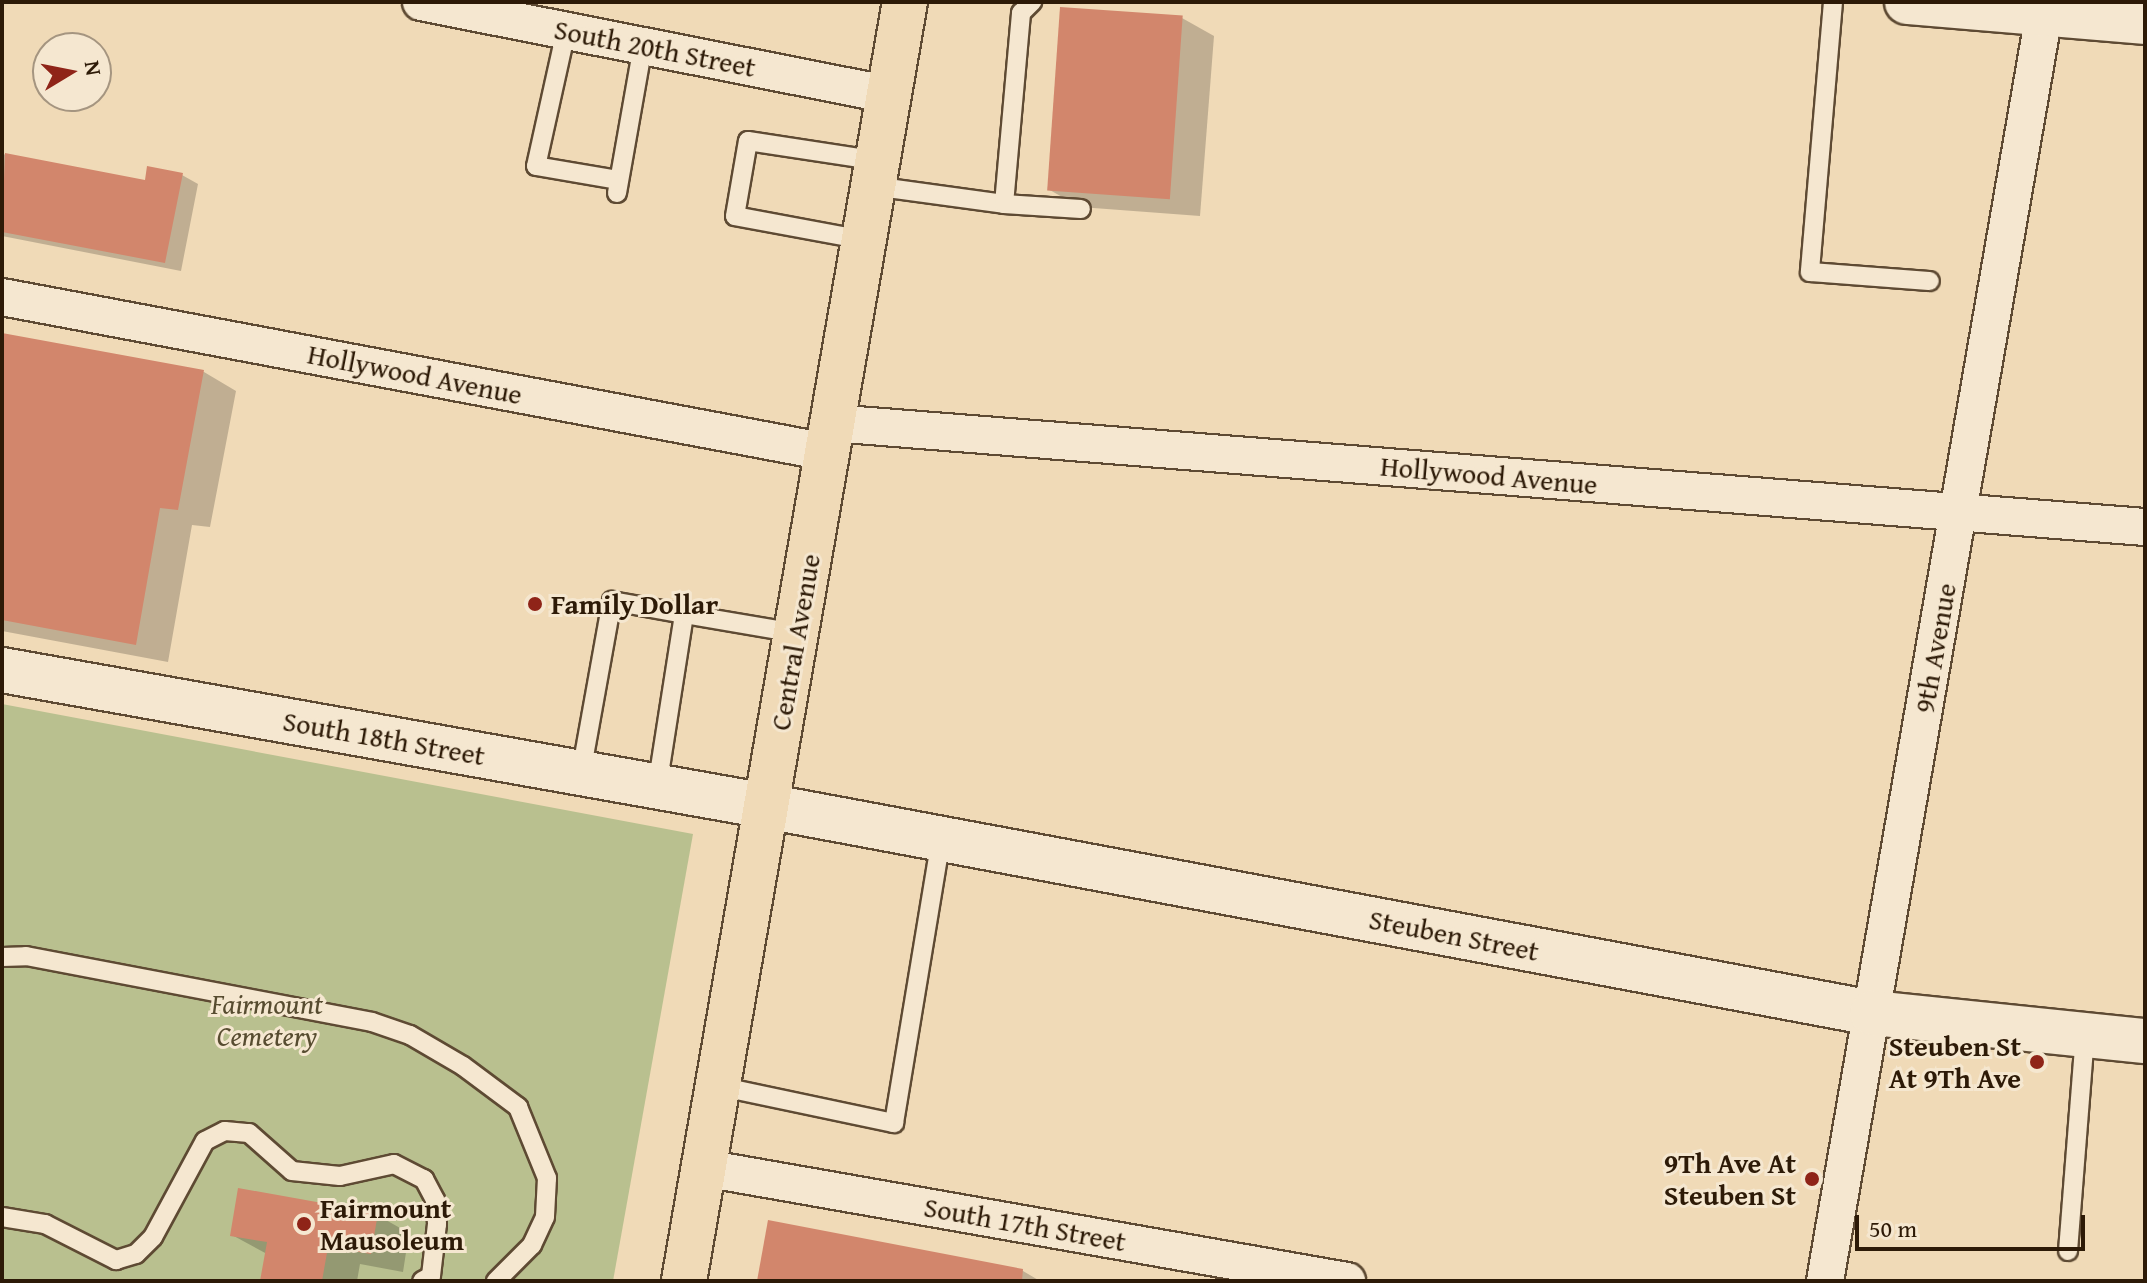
<!DOCTYPE html>
<style>
body{margin:0}
#map{position:relative;width:2147px;height:1283px;overflow:hidden;background:#f0dab7;font-family:"Gentium Book Plus",serif}
div>[style]{position:absolute}
[style*='--x']{left:calc(var(--x)*1px);top:calc(var(--y)*1px);width:calc(var(--w)*1px);rotate:calc(var(--a)*1deg)}
.green>*{inset:0;background:#b9c08f}
.shadow>*{inset:0;background:#0003}
.building>*{inset:0;background:#d2866c;transform-origin:0 0}
.roads{filter:drop-shadow(2px 0 #5e4a33) drop-shadow(-2px 0 #5e4a33) drop-shadow(0 2px #5e4a33) drop-shadow(0 -2px #5e4a33)}
.service>*{height:18px;margin:-9px;padding:0 9px;transform-origin:9px;border-radius:9px;background:#f5e7d0}
.minor>*{height:36px;margin:-18px;padding:0 18px;transform-origin:18px;border-radius:18px;background:#f5e7d0}
.tertiary>*{height:44px;margin:-22px;padding:0 22px;transform-origin:22px;border-radius:22px;background:#f5e7d0}
.secondary>*{height:44px;margin:-22px;padding:0 22px;transform-origin:22px;border-radius:22px;background:#f5e7d0}
.primary>*{height:44px;margin:-22px;padding:0 22px;transform-origin:22px;border-radius:22px;background:#f0dab7}
.dots>*{width:22px;height:22px;translate:-50% -50%;box-sizing:border-box;border:4px solid #f5e7d0;border-radius:50%}
span{translate:-50% -50%;white-space:nowrap;text-align:center;line-height:1.15;-webkit-text-stroke:6px #f5e7d0;paint-order:stroke}
.street-label{font-size:28px;color:#2d1a07}
.poi-label{font-size:28px;color:#2d1a07;font-weight:700}
.left{translate:0 -50%;text-align:left}
.right{translate:-100% -50%;text-align:right}
.park-label{font-size:28px;color:#574c30;font-style:italic}
.frame{position:absolute;inset:0;border:4px solid #2d1a07;pointer-events:none}
.north{position:absolute;left:32px;top:32px;width:80px;height:80px;box-sizing:border-box;background:#f5e7d0;border:2px solid #a59580;border-radius:50%;rotate:80deg;font-size:22px;font-weight:700;line-height:32px;text-align:center;color:#2d1a07}
.north::after{content:'';display:block;margin:auto;width:28px;height:36px;background:#8f2418;clip-path:polygon(50% 0,100% 100%,50% 72%,0 100%)}
.scale{position:absolute;left:1855px;top:1215px;width:230px;height:36px;box-sizing:border-box;border:4px solid #2d1a07;border-top:0;padding-left:10px;font-size:24px;line-height:28px;white-space:nowrap;color:#2d1a07;-webkit-text-stroke:6px #f5e7d0;paint-order:stroke}
</style>
<div id="map">
<div class="green">
<div style="clip-path:polygon(2px 704px,693px 834px,613px 1281px,2px 1281px)"></div>
</div>
<div class="shadow">
<div style="clip-path:polygon(1182px 18px,1214px 36px,1200px 216px,1080px 207px,1048px 189px)"></div>
<div style="clip-path:polygon(2px 154px,146px 182px,182px 175px,198px 184px,181px 271px,2px 236px)"></div>
<div style="clip-path:polygon(2px 335px,204px 372px,236px 391px,210px 527px,192px 525px,168px 662px,2px 631px)"></div>
<div style="clip-path:polygon(377px 1215px,409px 1233px,403px 1272px,360px 1264px,357px 1281px,262px 1281px,267px 1254px,232px 1235px)"></div>
<div style="clip-path:polygon(770px 1222px,1023px 1271px,1040px 1281px,759px 1281px)"></div>
</div>
<div class="building">
<div style="left:1060px;top:7px;width:123px;height:184px;rotate:4deg"></div>
<div style="clip-path:polygon(5px 153px,145px 180px,147px 166px,183px 173px,165px 263px,2px 232px)"></div>
<div style="clip-path:polygon(2px 333px,204px 370px,178px 510px,160px 508px,136px 645px,2px 620px)"></div>
<div style="clip-path:polygon(238px 1188px,378px 1213px,371px 1254px,328px 1247px,322px 1281px,260px 1281px,267px 1242px,230px 1236px)"></div>
<div style="clip-path:polygon(768px 1220px,1023px 1269px,1022px 1281px,757px 1281px)"></div>
</div>
<div class="roads">
<div class="service">
<div style="--x:1833;--y:2;--w:271;--a:94.9"></div>
<div style="--x:1810;--y:272;--w:120;--a:4.3"></div>
<div style="--x:566;--y:31;--w:138;--a:102.5"></div>
<div style="--x:536;--y:166;--w:84;--a:9.6"></div>
<div style="--x:873;--y:186;--w:132;--a:7.8"></div>
<div style="--x:1004;--y:204;--w:192;--a:-84.9"></div>
<div style="--x:1021;--y:13;--w:16;--a:-45"></div>
<div style="--x:617;--y:193;--w:149;--a:-80"></div>
<div style="--x:1004;--y:204;--w:77;--a:3.7"></div>
<div style="--x:864;--y:240;--w:131;--a:-169.5"></div>
<div style="--x:735;--y:216;--w:76;--a:-80.2"></div>
<div style="--x:748;--y:141;--w:132;--a:8.7"></div>
<div style="--x:581;--y:773;--w:175;--a:-79.8"></div>
<div style="--x:612;--y:601;--w:73;--a:10.2"></div>
<div style="--x:657;--y:787;--w:175;--a:-81.1"></div>
<div style="--x:684;--y:614;--w:114;--a:9.6"></div>
<div style="--x:2;--y:957;--w:24;--a:-2"></div>
<div style="--x:26;--y:956;--w:352;--a:10.8"></div>
<div style="--x:372;--y:1022;--w:40;--a:18.9"></div>
<div style="--x:410;--y:1035;--w:61;--a:30.3"></div>
<div style="--x:463;--y:1066;--w:69;--a:36.7"></div>
<div style="--x:518;--y:1107;--w:77;--a:67.8"></div>
<div style="--x:547;--y:1178;--w:39;--a:93"></div>
<div style="--x:545;--y:1217;--w:31;--a:115"></div>
<div style="--x:532;--y:1245;--w:51;--a:135"></div>
<div style="--x:718;--y:1086;--w:180;--a:11.9"></div>
<div style="--x:894;--y:1123;--w:287;--a:-80.6"></div>
<div style="--x:2;--y:1217;--w:44;--a:9.2"></div>
<div style="--x:45;--y:1224;--w:80;--a:26.9"></div>
<div style="--x:116;--y:1260;--w:21;--a:-17"></div>
<div style="--x:136;--y:1254;--w:24;--a:-45"></div>
<div style="--x:153;--y:1237;--w:109;--a:-61.6"></div>
<div style="--x:205;--y:1141;--w:22;--a:-27"></div>
<div style="--x:225;--y:1131;--w:24;--a:5"></div>
<div style="--x:249;--y:1133;--w:57;--a:41.5"></div>
<div style="--x:292;--y:1171;--w:48;--a:5.9"></div>
<div style="--x:340;--y:1176;--w:55;--a:-12.5"></div>
<div style="--x:394;--y:1164;--w:34;--a:27"></div>
<div style="--x:424;--y:1179;--w:24;--a:62"></div>
<div style="--x:435;--y:1200;--w:24;--a:85"></div>
<div style="--x:437;--y:1224;--w:52;--a:96.6"></div>
<div style="--x:431;--y:1276;--w:10;--a:151"></div>
<div style="--x:2068;--y:1251;--w:215;--a:-85.5"></div>
</div>
<div class="minor">
<div style="--x:421;--y:2;--w:477;--a:11.2"></div>
<div style="--x:2;--y:297;--w:839;--a:10.64"></div>
<div style="--x:832;--y:423;--w:1317;--a:4.53"></div>
<div style="--x:704;--y:1168;--w:653;--a:9.97"></div>
<div style="--x:1825;--y:1281;--w:1286;--a:-80.19"></div>
</div>
<div class="tertiary">
<div style="--x:2;--y:670;--w:776;--a:10.09"></div>
</div>
<div class="secondary">
<div style="--x:1907;--y:2;--w:239;--a:4.8"></div>
<div style="--x:766;--y:806;--w:1125;--a:10.6"></div>
<div style="--x:1872;--y:1013;--w:274;--a:5.9"></div>
</div>
<div class="primary">
<div style="--x:684;--y:1281;--w:1298;--a:-80.2"></div>
</div>
</div>
<div class="dots">
<div style="left:535px;top:604px;background:#8f2418"></div>
<div style="left:2037px;top:1062px;background:#8f2418"></div>
<div style="left:1812px;top:1179px;background:#8f2418"></div>
<div style="left:304px;top:1224px;background:#8f2418"></div>
</div>
<div class="street-label">
<span style="left:655px;top:48px;rotate:11deg">South 20th Street</span>
<span style="left:415px;top:374px;rotate:11deg">Hollywood Avenue</span>
<span style="left:1489px;top:475px;rotate:5deg">Hollywood Avenue</span>
<span style="left:795px;top:642px;rotate:-80deg">Central Avenue</span>
<span style="left:1935px;top:648px;rotate:-80deg">9th Avenue</span>
<span style="left:384px;top:738px;rotate:10deg">South 18th Street</span>
<span style="left:1454px;top:935px;rotate:11deg">Steuben Street</span>
<span style="left:1025px;top:1224px;rotate:10deg">South 17th Street</span>
</div>
<div class="poi-label">
<span class="left" style="left:551px;top:604px">Family Dollar</span>
<span class="right" style="left:2021px;top:1062px">Steuben St<br>At 9Th Ave</span>
<span class="right" style="left:1796px;top:1179px">9Th Ave At<br>Steuben St</span>
<span class="left" style="left:320px;top:1224px">Fairmount<br>Mausoleum</span>
</div>
<div class="park-label">
<span style="left:267px;top:1020px">Fairmount<br>Cemetery</span>
</div>
<div class="frame"></div>
<div class="north">N</div>
<div class="scale">50 m</div>
</div>
